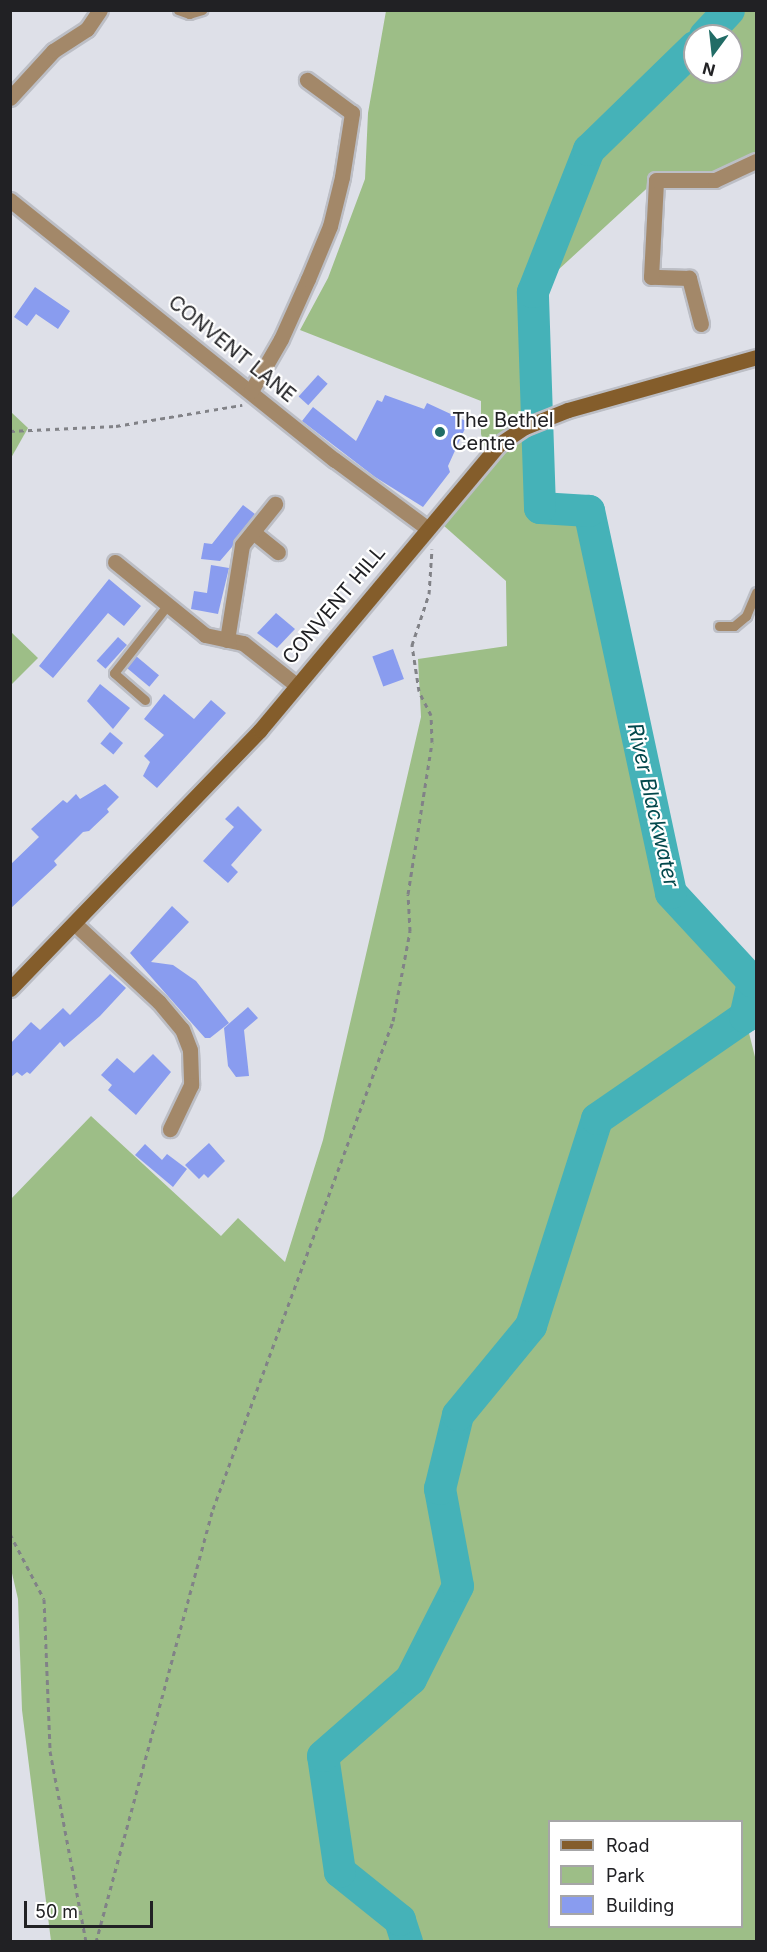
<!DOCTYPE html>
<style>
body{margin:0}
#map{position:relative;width:767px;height:1952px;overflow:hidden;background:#dee0e8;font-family:Inter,sans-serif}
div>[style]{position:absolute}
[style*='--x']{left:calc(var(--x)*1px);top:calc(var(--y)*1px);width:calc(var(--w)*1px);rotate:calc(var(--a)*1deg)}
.green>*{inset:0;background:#9dbe87}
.river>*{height:32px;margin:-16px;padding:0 16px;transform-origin:16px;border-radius:16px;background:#45b2b8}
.building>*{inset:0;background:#899cef;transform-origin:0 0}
.path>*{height:3px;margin-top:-1.5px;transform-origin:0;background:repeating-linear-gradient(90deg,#818287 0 4.5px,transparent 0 9px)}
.roads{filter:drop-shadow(2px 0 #bcbec5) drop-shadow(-2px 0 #bcbec5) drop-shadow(0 2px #bcbec5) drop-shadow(0 -2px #bcbec5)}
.lane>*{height:9px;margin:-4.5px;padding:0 4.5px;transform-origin:4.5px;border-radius:4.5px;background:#a38869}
.street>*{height:15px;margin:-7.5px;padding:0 7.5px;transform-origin:7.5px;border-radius:7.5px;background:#a38869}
.secondary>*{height:15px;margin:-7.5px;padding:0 7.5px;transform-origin:7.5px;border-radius:7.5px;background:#845d2b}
.dots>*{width:16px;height:16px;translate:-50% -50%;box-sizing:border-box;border:3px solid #fff;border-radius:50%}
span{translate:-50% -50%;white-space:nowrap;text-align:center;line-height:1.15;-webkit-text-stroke:4.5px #fff;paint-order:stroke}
.street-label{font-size:20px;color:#212124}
.poi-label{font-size:20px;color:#212124}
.left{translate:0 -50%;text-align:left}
.water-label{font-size:21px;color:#03484c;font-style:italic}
.frame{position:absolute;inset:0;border:12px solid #212124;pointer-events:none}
.legend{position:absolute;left:548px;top:1820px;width:195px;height:108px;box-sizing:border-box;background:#fff;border:2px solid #a6a6a7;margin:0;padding:8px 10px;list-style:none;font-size:18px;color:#212124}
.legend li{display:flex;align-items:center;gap:12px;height:30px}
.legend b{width:30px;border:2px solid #a6a6a7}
.north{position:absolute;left:683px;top:24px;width:60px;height:60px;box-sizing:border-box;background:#fff;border:2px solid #a6a6a7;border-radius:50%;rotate:195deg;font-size:16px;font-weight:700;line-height:24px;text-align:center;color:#212124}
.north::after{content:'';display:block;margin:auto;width:21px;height:27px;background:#216c66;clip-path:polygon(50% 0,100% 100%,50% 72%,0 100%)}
.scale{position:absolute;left:24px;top:1901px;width:129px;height:27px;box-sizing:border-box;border:3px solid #212124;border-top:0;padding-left:8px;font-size:18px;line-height:21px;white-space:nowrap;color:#212124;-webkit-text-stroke:4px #fff;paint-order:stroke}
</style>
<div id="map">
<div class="green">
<div style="clip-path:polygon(evenodd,386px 11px,756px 11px,756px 161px,742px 170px,656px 180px,533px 293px,540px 507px,589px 511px,671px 893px,753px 982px,745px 1017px,756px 1061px,756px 1941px,51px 1941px,22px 1710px,18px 1599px,11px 1569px,10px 1200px,91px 1116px,221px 1236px,238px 1218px,285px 1262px,323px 1140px,421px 717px,418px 659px,507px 646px,506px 581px,443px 525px,488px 460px,481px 434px,481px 401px,300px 330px,328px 278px,365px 179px,368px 113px,386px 11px,695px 36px,731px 36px,731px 72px,695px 72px,695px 36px,386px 11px,550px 1822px,742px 1822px,742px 1926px,550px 1926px,550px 1822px)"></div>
<div style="clip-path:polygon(11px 412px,28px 428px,11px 458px)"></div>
<div style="clip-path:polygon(11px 632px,38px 658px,11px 685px,10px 685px)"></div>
</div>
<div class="river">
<div style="--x:705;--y:36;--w:35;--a:-47"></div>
<div style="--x:407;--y:1942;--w:23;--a:-108"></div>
<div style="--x:400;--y:1920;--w:77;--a:-141.3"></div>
<div style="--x:340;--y:1872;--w:117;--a:-98.3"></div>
<div style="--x:323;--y:1756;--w:117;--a:-41.2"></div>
<div style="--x:411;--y:1679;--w:104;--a:-63.2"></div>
<div style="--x:458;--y:1586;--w:99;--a:-100.5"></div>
<div style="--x:440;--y:1489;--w:76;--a:-76.3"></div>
<div style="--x:458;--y:1415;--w:115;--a:-50.6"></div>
<div style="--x:531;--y:1326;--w:217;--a:-72.3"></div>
<div style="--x:597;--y:1119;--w:180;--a:-34.6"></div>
<div style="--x:745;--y:1017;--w:36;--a:-77"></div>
<div style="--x:753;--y:982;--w:121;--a:-132.7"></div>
<div style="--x:671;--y:893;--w:391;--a:-102.1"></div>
<div style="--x:589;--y:511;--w:49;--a:-176.5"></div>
<div style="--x:540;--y:508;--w:216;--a:-91.9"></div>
<div style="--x:533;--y:292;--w:153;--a:-68.5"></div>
<div style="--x:589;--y:150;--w:148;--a:-44.2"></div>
</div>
<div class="building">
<div style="clip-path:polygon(35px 287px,70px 311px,58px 329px,36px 314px,27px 326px,14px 317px)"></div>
<div style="left:318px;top:375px;width:13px;height:29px;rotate:42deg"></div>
<div style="clip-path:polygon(385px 395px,424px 409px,427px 403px,468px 422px,448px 466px,450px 472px,423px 507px,375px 477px,302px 421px,313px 407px,356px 441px,377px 400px,382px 402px)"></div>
<div style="clip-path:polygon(243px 505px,255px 514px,232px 547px,220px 561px,201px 559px,204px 543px,212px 544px)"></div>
<div style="clip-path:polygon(211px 565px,229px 568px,218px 614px,191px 609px,194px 591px,207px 593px)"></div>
<div style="clip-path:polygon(109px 579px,141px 606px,124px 626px,108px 613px,53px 678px,39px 666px)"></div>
<div style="clip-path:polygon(276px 613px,295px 629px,277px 648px,257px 633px)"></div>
<div style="left:118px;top:637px;width:12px;height:32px;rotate:42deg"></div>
<div style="left:393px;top:649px;width:32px;height:22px;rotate:70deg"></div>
<div style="left:136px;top:656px;width:30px;height:15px;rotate:40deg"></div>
<div style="clip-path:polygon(100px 684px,130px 708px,113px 729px,87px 701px)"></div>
<div style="clip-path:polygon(164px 694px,194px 719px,211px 700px,226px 713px,157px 788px,143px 776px,150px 762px,144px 756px,164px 735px,144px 719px)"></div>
<div style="left:110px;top:732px;width:17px;height:15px;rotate:40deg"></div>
<div style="clip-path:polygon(105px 784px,119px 797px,107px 809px,109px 812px,89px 831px,83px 832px,54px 861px,57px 865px,10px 909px,10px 865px,39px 837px,31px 829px,63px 800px,67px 803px,76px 794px,80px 799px)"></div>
<div style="clip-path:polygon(238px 806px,262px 830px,231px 865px,238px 872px,228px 883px,203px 861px,234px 827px,225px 819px)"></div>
<div style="clip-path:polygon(172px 906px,189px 922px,151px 962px,173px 965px,196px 981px,229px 1023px,210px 1038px,205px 1038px,130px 953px)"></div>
<div style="clip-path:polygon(110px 974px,126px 988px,100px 1016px,64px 1047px,60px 1042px,30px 1074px,27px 1072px,22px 1076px,17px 1072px,10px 1078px,10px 1044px,31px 1022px,40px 1030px,63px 1008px,70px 1015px)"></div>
<div style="clip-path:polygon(248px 1007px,258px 1018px,244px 1030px,249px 1076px,236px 1077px,228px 1066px,224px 1028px)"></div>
<div style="clip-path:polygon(153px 1054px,171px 1072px,136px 1115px,108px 1090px,112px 1085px,101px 1075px,117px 1058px,134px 1073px)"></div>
<div style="clip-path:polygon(209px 1143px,225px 1161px,208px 1178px,204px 1174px,199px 1179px,185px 1165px)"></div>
<div style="clip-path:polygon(145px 1144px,162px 1160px,167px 1154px,187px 1169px,173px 1187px,135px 1155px)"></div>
</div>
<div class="path">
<div style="--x:10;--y:431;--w:106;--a:-2.7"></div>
<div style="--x:116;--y:426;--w:128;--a:-9.5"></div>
<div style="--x:10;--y:1534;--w:73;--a:62.4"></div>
<div style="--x:44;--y:1599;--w:152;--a:87.7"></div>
<div style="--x:50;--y:1751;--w:194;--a:79.3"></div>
<div style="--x:96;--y:1942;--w:449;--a:-74.9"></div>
<div style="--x:213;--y:1509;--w:520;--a:-69.75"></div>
<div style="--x:393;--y:1021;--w:92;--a:-79.3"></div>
<div style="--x:410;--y:931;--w:37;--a:-93"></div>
<div style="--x:408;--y:894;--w:154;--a:-81"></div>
<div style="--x:432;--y:742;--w:27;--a:-92"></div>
<div style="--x:431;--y:715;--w:27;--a:-117"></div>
<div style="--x:419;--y:691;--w:47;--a:-98.7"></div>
<div style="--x:412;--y:645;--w:54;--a:-71.6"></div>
<div style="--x:429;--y:594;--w:45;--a:-86.2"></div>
</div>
<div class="roads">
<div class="lane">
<div style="--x:178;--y:10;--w:12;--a:20"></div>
<div style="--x:189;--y:14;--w:14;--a:-17"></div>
<div style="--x:719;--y:626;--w:15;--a:0"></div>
<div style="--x:734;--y:626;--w:16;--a:-40"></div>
<div style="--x:746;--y:616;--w:26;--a:-67"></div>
<div style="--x:145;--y:700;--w:41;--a:-138.9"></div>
<div style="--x:114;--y:673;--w:85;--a:-51.7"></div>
</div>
<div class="street">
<div style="--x:10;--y:98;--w:64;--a:-47.5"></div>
<div style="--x:53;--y:51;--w:40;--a:-32.9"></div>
<div style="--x:87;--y:29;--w:23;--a:-56"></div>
<div style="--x:10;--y:200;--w:416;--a:38.7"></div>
<div style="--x:335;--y:460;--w:114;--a:36.5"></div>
<div style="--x:701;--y:324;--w:48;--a:-104.6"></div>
<div style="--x:689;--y:278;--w:38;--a:-178"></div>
<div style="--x:651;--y:277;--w:97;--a:-87"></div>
<div style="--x:656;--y:180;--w:59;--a:0"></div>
<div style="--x:715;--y:180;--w:45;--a:-24.9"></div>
<div style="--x:251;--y:391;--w:60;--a:-60"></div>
<div style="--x:281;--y:339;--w:66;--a:-65.8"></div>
<div style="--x:308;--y:279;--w:57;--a:-67.5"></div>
<div style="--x:330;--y:226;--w:50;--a:-76.2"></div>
<div style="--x:342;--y:177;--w:65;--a:-81.1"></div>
<div style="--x:352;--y:113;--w:56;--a:-143.7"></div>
<div style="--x:253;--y:532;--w:32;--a:39"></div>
<div style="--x:115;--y:562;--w:116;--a:39"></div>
<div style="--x:205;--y:635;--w:39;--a:12"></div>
<div style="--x:243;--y:643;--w:66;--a:38.3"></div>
<div style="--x:227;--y:640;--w:96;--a:-81"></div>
<div style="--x:242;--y:545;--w:53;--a:-51.2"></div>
<div style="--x:74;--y:923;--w:116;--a:42.9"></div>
<div style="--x:159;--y:1002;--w:35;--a:50"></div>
<div style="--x:182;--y:1029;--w:22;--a:69"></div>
<div style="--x:190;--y:1050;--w:35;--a:88"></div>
<div style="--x:191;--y:1085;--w:49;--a:115.5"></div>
</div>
<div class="secondary">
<div style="--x:10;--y:989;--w:360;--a:-46"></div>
<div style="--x:260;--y:730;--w:371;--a:-50.1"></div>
<div style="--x:498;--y:445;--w:32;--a:-34"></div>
<div style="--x:525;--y:427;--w:46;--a:-21.6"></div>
<div style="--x:568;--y:410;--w:195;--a:-15.7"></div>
</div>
</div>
<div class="dots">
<div style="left:440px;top:432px;background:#216c66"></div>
</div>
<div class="street-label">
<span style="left:232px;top:349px;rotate:39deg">CONVENT LANE</span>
<span style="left:334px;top:605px;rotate:-50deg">CONVENT HILL</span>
</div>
<div class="poi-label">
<span class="left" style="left:452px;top:432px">The Bethel<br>Centre</span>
</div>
<div class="water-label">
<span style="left:653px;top:805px;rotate:77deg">River Blackwater</span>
</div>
<div class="frame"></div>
<ul class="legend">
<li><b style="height:8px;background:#845d2b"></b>Road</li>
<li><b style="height:16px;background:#9dbe87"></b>Park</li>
<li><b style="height:16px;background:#899cef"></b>Building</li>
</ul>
<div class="north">N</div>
<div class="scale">50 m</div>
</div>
